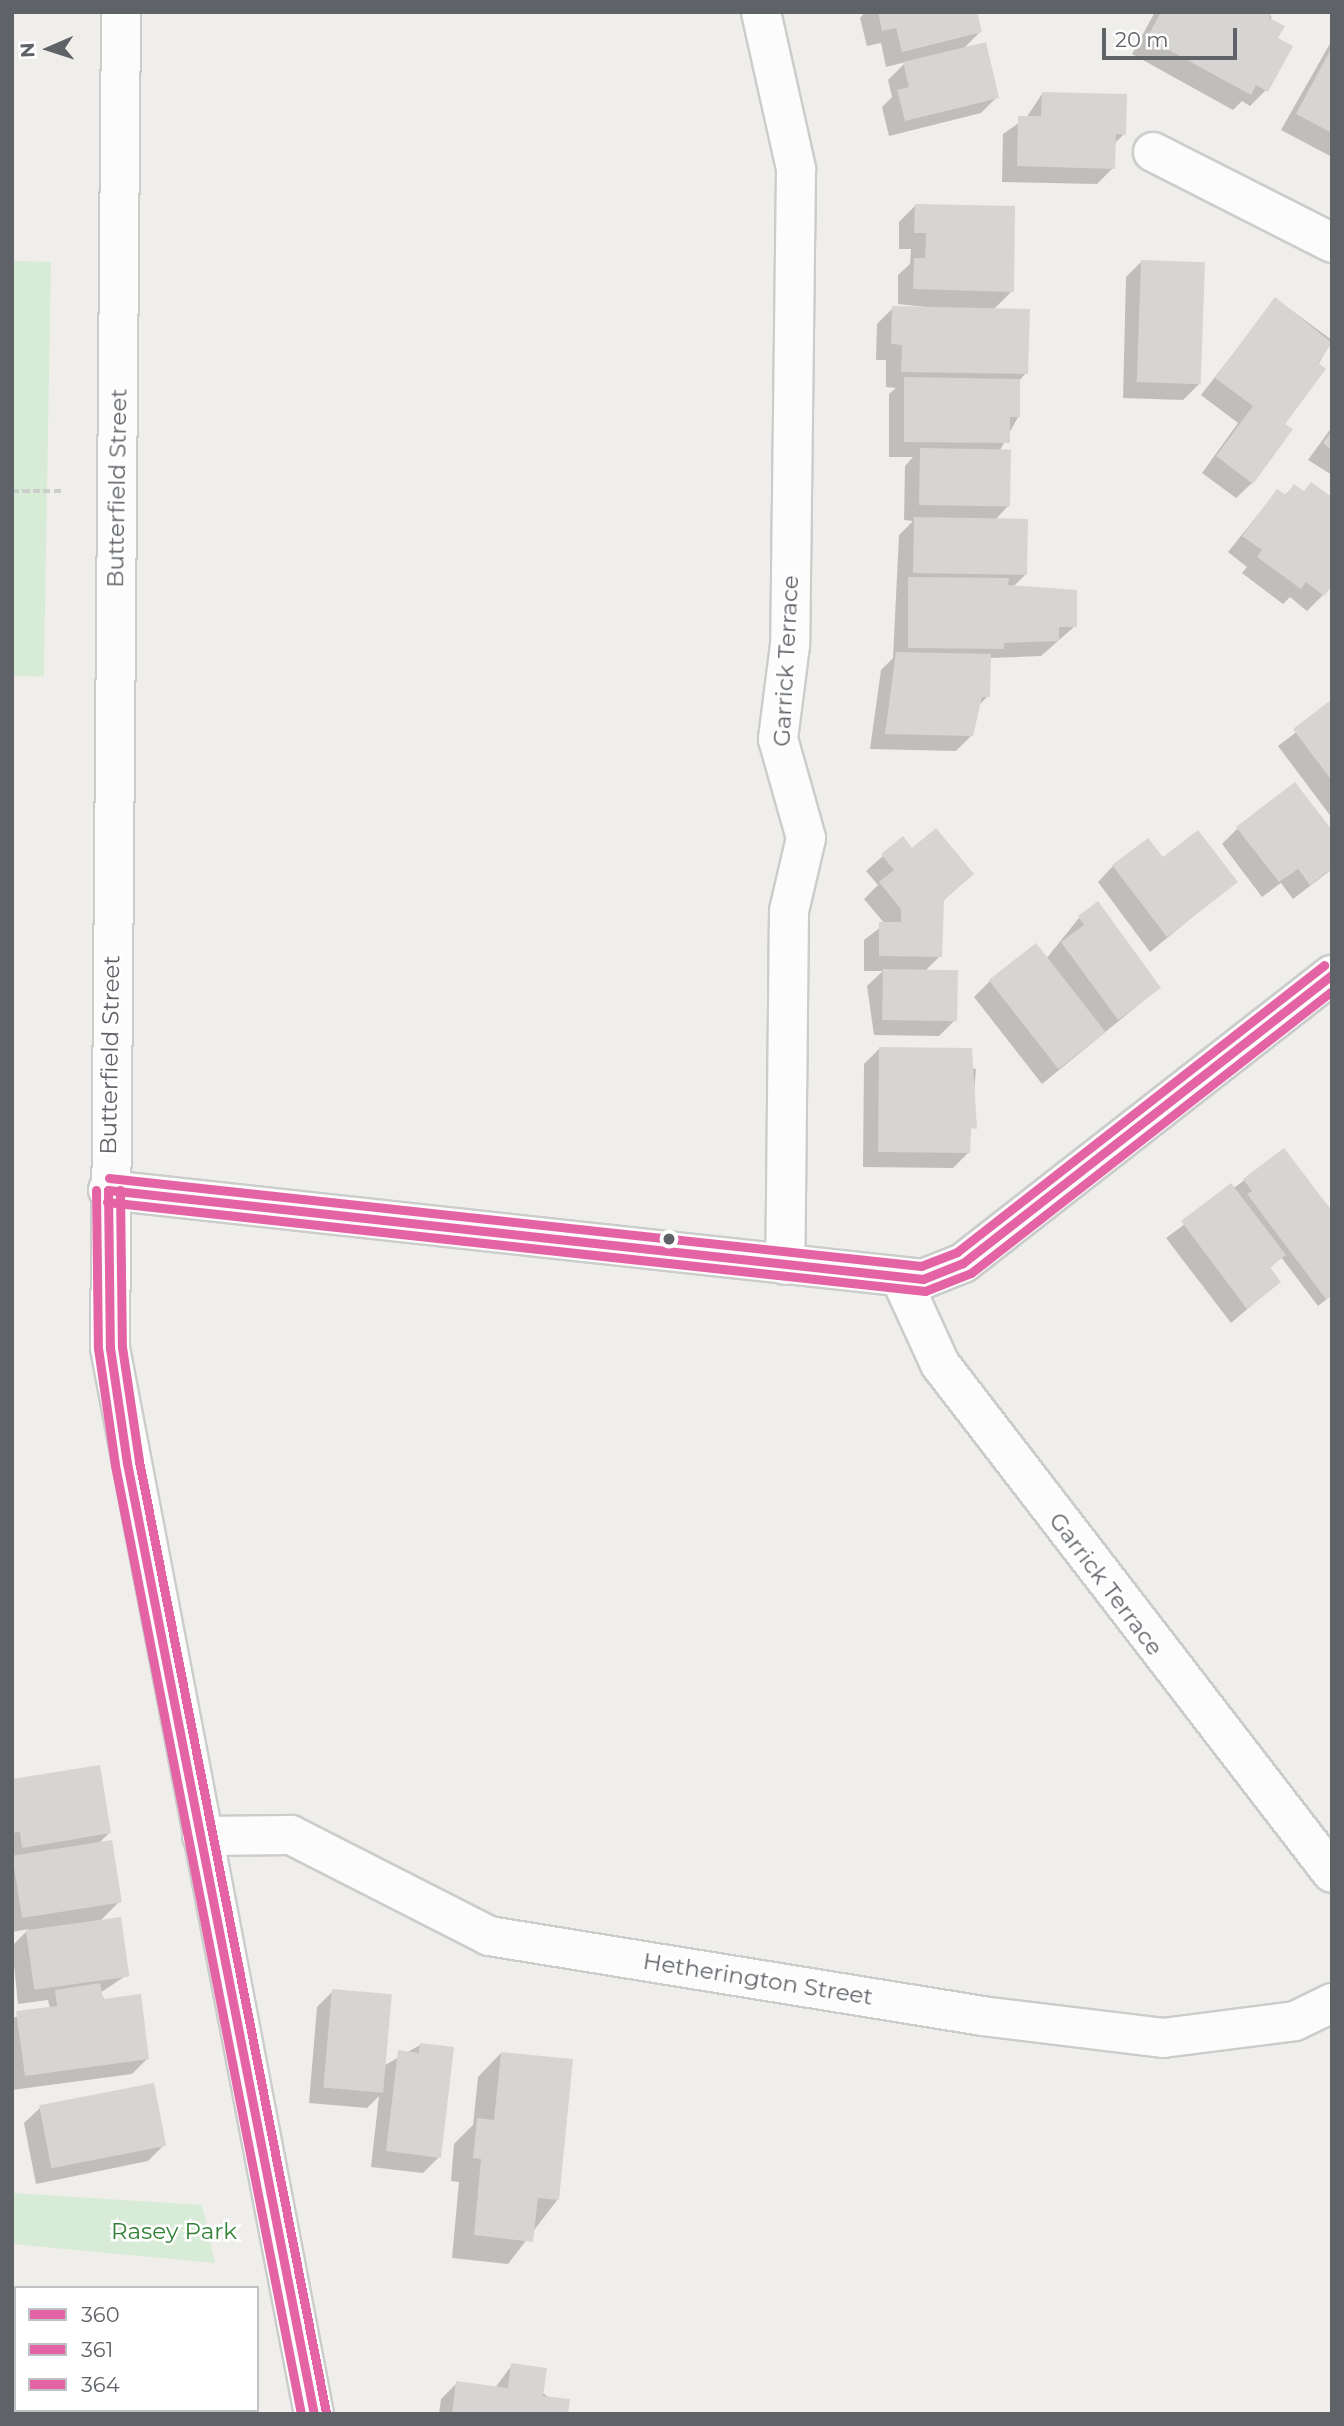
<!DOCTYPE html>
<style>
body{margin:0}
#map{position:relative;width:1344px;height:2426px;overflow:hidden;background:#efeeea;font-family:Montserrat,sans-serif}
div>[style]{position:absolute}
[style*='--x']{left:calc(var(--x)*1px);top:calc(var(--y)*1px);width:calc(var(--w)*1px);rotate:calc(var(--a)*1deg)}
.green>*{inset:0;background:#d8ebd6;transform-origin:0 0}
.shadow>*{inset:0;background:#0003}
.building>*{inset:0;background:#d6d5d3;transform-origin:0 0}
.path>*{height:4.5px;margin-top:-2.25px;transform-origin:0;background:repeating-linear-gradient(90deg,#cacfcc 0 7px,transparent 0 10.5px)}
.roads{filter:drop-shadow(2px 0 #cbcccc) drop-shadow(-2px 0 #cbcccc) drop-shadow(0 2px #cbcccc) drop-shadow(0 -2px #cbcccc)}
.minor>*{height:38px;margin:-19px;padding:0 19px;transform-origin:19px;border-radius:19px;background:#fdfcfc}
.bus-1>*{height:9px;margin:-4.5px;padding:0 4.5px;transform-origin:4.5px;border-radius:4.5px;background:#e463a4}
.bus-2>*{height:9px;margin:-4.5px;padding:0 4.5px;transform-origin:4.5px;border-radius:4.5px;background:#e463a4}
.bus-3>*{height:9px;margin:-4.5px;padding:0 4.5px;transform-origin:4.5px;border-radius:4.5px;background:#e463a4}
.dots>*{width:19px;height:19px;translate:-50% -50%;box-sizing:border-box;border:4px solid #fff;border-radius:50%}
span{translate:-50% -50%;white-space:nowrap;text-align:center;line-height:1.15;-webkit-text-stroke:5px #fff;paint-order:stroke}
.street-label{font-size:23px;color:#5f6368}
.park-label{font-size:23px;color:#348238}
.frame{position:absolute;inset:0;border:14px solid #5f6368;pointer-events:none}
.legend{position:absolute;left:14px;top:2286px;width:245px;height:126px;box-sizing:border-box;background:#fff;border:2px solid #bfc1c3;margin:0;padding:9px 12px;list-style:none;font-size:21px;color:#5f6368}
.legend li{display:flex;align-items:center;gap:14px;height:35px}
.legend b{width:35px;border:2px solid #bfc1c3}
.north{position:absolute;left:14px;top:14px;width:70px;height:70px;-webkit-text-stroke:5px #fff;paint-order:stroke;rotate:267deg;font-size:19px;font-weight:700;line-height:28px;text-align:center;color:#5f6368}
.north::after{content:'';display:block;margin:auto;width:24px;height:32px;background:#5f6368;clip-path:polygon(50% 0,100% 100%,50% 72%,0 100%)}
.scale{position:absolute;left:1102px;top:28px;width:135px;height:32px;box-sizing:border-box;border:4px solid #5f6368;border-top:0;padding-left:9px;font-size:21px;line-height:24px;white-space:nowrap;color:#5f6368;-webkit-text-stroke:5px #fff;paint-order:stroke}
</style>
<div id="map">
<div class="green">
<div style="left:12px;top:261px;width:39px;height:415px;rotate:1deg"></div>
<div style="clip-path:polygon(12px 2193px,202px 2205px,215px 2263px,12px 2244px)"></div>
</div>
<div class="shadow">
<div style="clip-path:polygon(865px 12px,976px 12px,980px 32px,962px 50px,997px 97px,981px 113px,889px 136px,882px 107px,892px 97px,888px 80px,906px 62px,886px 67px,881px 43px,867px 46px,860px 18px)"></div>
<div style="clip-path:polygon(1155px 12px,1270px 12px,1276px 39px,1266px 90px,1250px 106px,1242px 101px,1233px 110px,1132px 54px)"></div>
<div style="clip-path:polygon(1332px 40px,1332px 157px,1281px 130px)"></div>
<div style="clip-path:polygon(1042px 94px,1124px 134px,1114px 144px,1113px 168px,1097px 184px,1002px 182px,1003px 134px,1026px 118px)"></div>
<div style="clip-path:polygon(915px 206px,1012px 291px,993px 310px,1026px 373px,1018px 382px,1018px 417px,999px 452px,1008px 506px,995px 520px,1025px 575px,1013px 587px,1075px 626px,1041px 656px,989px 658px,988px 696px,978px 706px,972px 735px,956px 751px,870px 749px,881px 670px,893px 658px,899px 535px,913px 521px,904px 520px,905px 466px,913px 457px,889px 457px,889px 394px,896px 388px,886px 387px,886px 360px,876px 360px,877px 324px,893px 308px,943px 309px,898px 304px,898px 275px,910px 264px,911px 249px,899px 249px,899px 222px)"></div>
<div style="clip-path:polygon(1142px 261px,1199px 384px,1183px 400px,1123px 398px,1126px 277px)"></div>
<div style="clip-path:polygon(1276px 299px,1332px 340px,1252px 483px,1236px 498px,1202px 473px,1238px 423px,1201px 395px)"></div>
<div style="clip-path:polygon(1332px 427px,1332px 475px,1308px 460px)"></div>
<div style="clip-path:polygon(1294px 486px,1323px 595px,1307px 611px,1290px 597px,1283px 604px,1242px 573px,1247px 567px,1228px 552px,1277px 491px,1284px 496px)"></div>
<div style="clip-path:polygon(1332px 705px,1332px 818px,1278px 746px)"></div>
<div style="clip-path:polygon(1238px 828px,1332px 833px,1332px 869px,1293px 899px,1281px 883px,1262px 897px,1222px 844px)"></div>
<div style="clip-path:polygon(902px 839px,912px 850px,972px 874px,942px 902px,940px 956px,925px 971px,955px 1020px,939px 1036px,874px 1035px,867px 986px,883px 971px,864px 971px,864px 940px,885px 924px,864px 899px,878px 885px,866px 871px)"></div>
<div style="clip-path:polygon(1163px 859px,1235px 882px,1150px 952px,1098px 882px,1113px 866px)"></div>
<div style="clip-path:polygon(1079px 918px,1159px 988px,1042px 1084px,974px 997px,990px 981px,1046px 959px)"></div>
<div style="clip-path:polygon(880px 1048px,976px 1069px,969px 1152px,953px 1168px,863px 1167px,864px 1064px)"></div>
<div style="clip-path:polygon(1284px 1151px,1332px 1214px,1332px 1295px,1318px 1306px,1281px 1257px,1269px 1269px,1279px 1282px,1231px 1323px,1166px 1238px)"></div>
<div style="clip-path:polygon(12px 1781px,109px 1833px,98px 1844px,120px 1901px,100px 1921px,127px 1975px,100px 1993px,148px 2058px,132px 2074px,12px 2090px,12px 2018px,50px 2008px,48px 2000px,18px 2004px,12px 1946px,29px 1929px,12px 1932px)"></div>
<div style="clip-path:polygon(333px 1991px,385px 2065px,420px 2045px,439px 2157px,423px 2173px,371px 2167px,379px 2096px,367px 2108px,309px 2103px,317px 2007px)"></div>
<div style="clip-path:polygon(501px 2053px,558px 2199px,508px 2264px,452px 2258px,459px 2182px,451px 2181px,454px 2144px,473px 2125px,478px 2077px)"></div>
<div style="clip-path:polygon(40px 2108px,164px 2145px,148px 2161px,36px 2184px,24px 2123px)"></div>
<div style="clip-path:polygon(512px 2365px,567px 2414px,439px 2414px,441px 2399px,457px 2383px,495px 2388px)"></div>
</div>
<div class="building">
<div style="clip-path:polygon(878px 12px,977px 12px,982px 32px,902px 52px,896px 28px,882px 31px)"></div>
<div style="clip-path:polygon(1161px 12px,1272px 12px,1269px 18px,1285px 26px,1278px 38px,1293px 46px,1268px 92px,1256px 85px,1251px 95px,1147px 38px)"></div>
<div style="clip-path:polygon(986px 42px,999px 98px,905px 121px,897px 90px,909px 87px,903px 62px)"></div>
<div style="clip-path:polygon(1332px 47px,1332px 133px,1296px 114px)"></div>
<div style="clip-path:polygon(1042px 92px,1127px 94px,1126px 135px,1116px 134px,1115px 169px,1017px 166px,1018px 116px,1041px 116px)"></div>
<div style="clip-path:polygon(915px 204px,1015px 206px,1014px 292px,913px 289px,914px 258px,925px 258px,926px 233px,914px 233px)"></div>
<div style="left:1141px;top:260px;width:64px;height:122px;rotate:2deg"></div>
<div style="clip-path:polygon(1275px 297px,1332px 343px,1318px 363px,1326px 369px,1285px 424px,1293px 429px,1253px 484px,1216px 456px,1253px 406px,1215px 378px)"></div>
<div style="clip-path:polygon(892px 306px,1030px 309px,1028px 374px,901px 372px,902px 345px,891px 344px)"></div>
<div style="clip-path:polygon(904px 377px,1020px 379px,1020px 417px,1010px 417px,1010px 443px,904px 442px)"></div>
<div style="clip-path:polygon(1332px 431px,1332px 450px,1323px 443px)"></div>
<div style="left:920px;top:448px;width:91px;height:57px;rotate:1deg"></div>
<div style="clip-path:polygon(1311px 482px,1332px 497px,1332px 586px,1324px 596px,1306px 582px,1301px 589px,1257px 557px,1262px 550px,1242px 536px,1277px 489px,1286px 495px,1294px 484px,1304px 491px)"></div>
<div style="left:914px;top:517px;width:114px;height:56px;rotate:1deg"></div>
<div style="clip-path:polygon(908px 577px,1009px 578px,1008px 585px,1077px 590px,1077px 627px,1059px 627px,1059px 641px,1004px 643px,1004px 649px,908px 648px)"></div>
<div style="clip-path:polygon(896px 652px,991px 654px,990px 697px,982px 697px,973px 736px,885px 734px)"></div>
<div style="clip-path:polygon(1332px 699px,1332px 781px,1293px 729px)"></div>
<div style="clip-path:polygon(1295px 782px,1332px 830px,1332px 868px,1310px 885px,1298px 869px,1279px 882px,1236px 827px)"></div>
<div style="clip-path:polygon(936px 828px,974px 874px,944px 900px,942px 957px,879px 956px,879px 922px,901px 922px,901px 909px,879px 882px,894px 870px,881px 854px,903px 836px,912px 848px)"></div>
<div style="clip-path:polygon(1198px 830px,1238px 882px,1167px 937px,1112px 865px,1148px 838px,1163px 857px)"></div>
<div style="clip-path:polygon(1098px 901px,1161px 988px,1118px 1020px,1061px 942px,1084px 925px,1078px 916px)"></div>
<div style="left:1036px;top:943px;width:113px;height:60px;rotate:52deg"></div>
<div style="left:883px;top:969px;width:75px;height:51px;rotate:1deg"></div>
<div style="clip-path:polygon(879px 1047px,972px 1048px,977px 1129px,971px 1128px,970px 1153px,878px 1152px)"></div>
<div style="clip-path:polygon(1284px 1148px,1332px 1211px,1332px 1295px,1326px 1299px,1247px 1194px,1252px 1191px,1243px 1179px)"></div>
<div style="clip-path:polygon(1231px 1183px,1286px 1255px,1270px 1267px,1281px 1282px,1247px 1309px,1181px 1221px)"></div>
<div style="clip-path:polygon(100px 1765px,111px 1833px,22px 1848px,20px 1832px,12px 1833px,12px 1779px)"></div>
<div style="left:112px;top:1840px;width:63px;height:101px;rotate:81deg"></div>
<div style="left:121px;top:1917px;width:60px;height:96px;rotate:82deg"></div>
<div style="clip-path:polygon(100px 1983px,103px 1999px,141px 1994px,149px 2059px,25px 2076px,16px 2011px,57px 2006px,55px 1990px)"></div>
<div style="left:332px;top:1989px;width:60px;height:99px;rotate:5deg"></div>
<div style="clip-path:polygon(420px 2043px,454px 2047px,441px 2158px,386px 2151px,398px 2050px,419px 2053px)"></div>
<div style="clip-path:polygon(501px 2052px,573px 2059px,559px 2200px,538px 2198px,533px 2242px,474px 2235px,481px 2159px,473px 2158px,477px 2118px,494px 2120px)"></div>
<div style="left:154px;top:2083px;width:64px;height:117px;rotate:79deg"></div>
<div style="clip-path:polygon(511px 2363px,547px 2368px,543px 2396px,570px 2399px,568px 2414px,452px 2414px,456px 2381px,508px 2388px)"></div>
</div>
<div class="path">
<div style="--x:12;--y:491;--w:52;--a:0"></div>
</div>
<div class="roads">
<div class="minor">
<div style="--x:121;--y:12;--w:1336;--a:90.47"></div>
<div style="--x:110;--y:1348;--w:1085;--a:79.17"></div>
<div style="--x:761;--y:12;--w:161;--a:77.4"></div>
<div style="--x:796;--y:169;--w:476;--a:90.7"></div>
<div style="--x:790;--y:645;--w:95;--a:97.3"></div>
<div style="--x:778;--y:739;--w:103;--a:74.2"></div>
<div style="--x:806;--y:838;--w:75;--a:103.1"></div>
<div style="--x:789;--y:911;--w:354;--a:90.6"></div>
<div style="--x:1153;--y:152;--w:201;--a:26.9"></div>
<div style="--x:108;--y:1190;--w:820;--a:6.23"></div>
<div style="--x:923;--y:1279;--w:43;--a:-21.8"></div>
<div style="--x:963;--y:1263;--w:468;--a:-38"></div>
<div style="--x:902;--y:1281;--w:91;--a:65.4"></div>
<div style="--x:940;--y:1364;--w:642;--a:52.4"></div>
<div style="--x:202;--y:1836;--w:89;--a:-0.6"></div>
<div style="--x:291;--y:1835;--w:222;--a:27"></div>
<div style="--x:489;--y:1936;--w:499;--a:9.2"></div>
<div style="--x:982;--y:2016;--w:182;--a:6.9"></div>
<div style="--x:1163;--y:2038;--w:133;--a:-7.3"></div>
<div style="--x:1295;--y:2021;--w:41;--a:-25.9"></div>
</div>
</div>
<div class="bus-1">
<div style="--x:108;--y:1190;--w:820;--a:6.23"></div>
<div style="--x:923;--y:1279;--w:43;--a:-21.8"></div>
<div style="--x:963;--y:1263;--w:468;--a:-38"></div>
<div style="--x:108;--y:1190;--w:158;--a:89.3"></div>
<div style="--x:110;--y:1348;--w:116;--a:81.6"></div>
<div style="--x:127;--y:1463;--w:969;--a:78.88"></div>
</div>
<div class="bus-2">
<div style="--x:96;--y:1190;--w:158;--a:89.3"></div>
<div style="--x:98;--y:1348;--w:118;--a:81.7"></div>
<div style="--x:115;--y:1465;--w:967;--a:78.91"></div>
<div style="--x:107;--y:1202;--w:823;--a:6.21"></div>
<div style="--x:925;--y:1291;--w:49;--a:-21.4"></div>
<div style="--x:971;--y:1273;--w:458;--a:-38"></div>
</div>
<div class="bus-3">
<div style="--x:109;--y:1178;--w:817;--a:6.19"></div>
<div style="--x:921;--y:1266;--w:39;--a:-21"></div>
<div style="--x:957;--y:1252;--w:466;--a:-38"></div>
<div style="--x:120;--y:1190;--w:157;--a:89.3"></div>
<div style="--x:122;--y:1347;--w:115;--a:81.5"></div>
<div style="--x:139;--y:1461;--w:969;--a:78.88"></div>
</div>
<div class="dots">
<div style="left:669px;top:1239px;background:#5f6368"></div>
</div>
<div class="street-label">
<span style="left:117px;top:488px;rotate:-89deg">Butterfield Street</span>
<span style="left:786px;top:661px;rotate:-87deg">Garrick Terrace</span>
<span style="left:110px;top:1055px;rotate:-89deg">Butterfield Street</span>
<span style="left:1106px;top:1584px;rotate:53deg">Garrick Terrace</span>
<span style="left:758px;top:1979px;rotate:9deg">Hetherington Street</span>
</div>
<div class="park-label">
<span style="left:174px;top:2231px">Rasey Park</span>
</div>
<div class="frame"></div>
<ul class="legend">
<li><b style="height:9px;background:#e463a4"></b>360</li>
<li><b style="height:9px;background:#e463a4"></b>361</li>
<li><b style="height:9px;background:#e463a4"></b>364</li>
</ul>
<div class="north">N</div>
<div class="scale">20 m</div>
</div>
